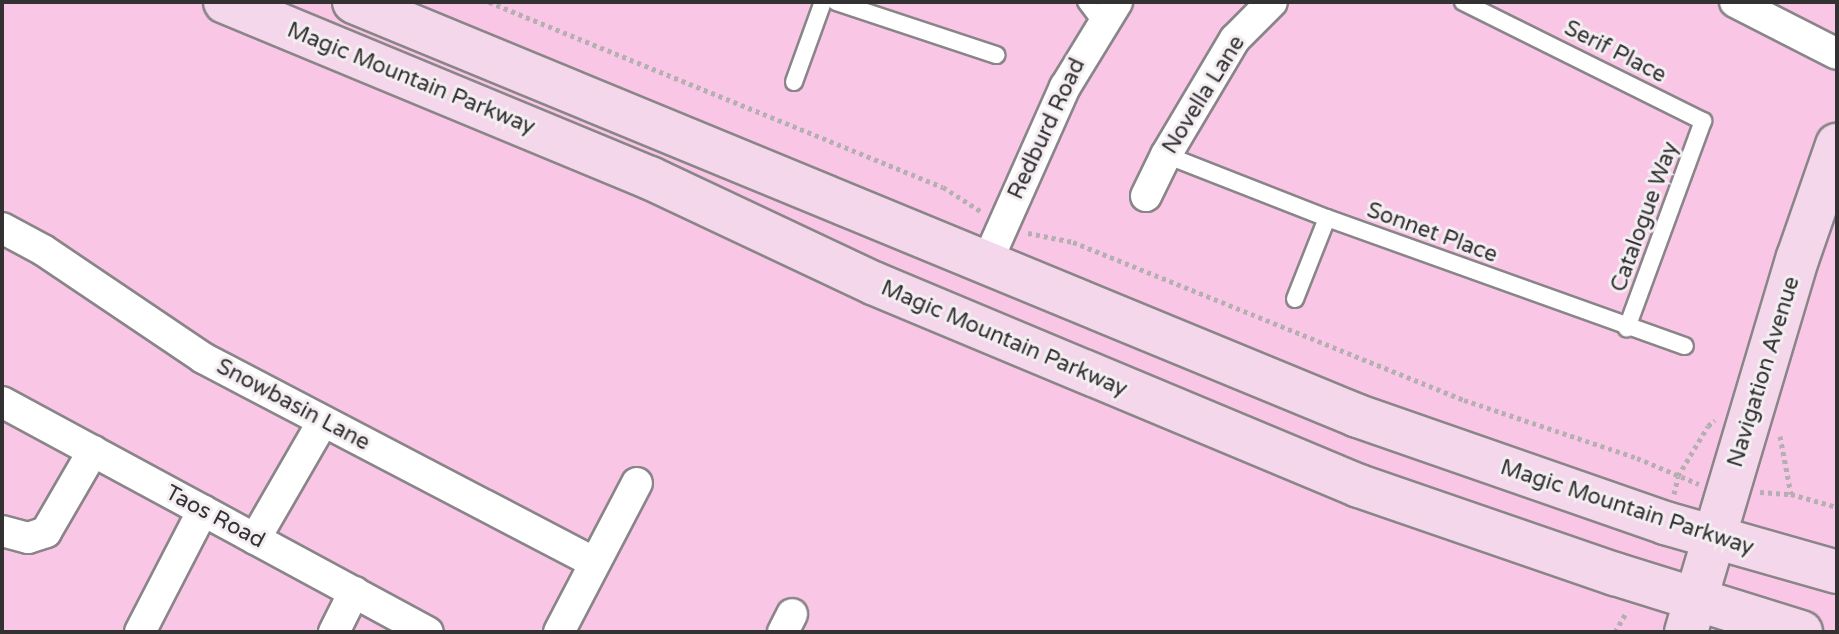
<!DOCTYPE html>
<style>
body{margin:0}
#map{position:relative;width:1839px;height:634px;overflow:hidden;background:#f3eef1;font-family:"Varela Round",sans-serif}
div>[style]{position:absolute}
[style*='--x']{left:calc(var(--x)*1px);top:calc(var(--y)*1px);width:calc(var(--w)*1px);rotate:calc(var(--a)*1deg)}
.green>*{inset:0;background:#f9c6e6;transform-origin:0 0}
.path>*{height:5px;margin-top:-2.5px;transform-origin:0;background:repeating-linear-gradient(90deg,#b4b0b2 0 4px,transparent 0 8px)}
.roads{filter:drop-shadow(2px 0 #898588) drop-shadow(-2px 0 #898588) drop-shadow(0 2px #898588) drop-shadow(0 -2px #898588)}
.lane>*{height:16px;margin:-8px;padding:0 8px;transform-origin:8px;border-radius:8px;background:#fff}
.street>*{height:30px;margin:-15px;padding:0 15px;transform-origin:15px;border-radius:15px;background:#fff}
.secondary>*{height:42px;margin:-21px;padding:0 21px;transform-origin:21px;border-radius:21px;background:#f4d7ea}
span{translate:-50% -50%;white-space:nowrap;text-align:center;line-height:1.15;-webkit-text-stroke:6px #f3eef1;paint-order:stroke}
.street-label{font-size:22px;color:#333132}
.frame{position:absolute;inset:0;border:4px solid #333132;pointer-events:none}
</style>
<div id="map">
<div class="green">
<div style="left:2px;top:2px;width:1835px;height:630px"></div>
</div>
<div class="path">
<div style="--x:489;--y:2;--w:490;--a:22.2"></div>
<div style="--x:943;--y:187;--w:46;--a:32.7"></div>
<div style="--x:1028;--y:233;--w:46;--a:11.3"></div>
<div style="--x:1073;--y:242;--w:422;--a:22"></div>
<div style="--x:1464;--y:400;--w:182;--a:18.5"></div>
<div style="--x:1637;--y:458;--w:67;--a:22.8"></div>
<div style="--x:1780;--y:436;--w:59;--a:79.3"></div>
<div style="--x:1760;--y:492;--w:31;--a:4"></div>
<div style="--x:1791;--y:494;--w:48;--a:15.8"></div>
<div style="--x:1674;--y:494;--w:18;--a:-77"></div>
<div style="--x:1678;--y:476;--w:58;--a:-59"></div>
<div style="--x:1708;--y:426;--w:9;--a:-41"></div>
<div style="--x:1615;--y:632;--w:24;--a:-60"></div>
</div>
<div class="roads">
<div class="lane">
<div style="--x:836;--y:2;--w:169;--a:18.3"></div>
<div style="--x:1086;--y:2;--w:26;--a:53"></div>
<div style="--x:1463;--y:2;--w:268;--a:26.4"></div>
<div style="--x:1703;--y:121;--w:221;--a:110.2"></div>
<div style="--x:794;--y:82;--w:85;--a:-70.1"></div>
<div style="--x:1166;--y:155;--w:173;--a:21.4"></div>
<div style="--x:1327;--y:218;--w:380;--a:19.7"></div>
<div style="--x:1295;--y:299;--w:87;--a:-68.4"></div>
</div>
<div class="street">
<div style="--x:1735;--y:2;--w:114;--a:27"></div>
<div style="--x:1146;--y:196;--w:46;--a:-64"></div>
<div style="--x:1166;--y:155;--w:135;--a:-59.3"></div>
<div style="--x:1235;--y:39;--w:52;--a:-45"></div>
<div style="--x:2;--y:228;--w:47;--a:28.2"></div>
<div style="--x:43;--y:250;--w:193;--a:34"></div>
<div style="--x:203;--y:358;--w:442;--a:27.6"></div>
<div style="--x:987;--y:262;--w:192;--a:-66"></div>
<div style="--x:1065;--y:87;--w:100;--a:-58.5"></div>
<div style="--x:2;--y:402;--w:484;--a:28.4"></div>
<div style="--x:2;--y:531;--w:27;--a:15"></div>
<div style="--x:28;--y:538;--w:19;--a:-18"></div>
<div style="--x:46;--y:532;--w:94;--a:-59.9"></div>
<div style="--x:255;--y:539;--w:136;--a:-60"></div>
<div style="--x:140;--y:632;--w:137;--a:-62.7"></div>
<div style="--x:334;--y:632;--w:45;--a:-63.4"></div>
<div style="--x:559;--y:632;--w:168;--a:-62.4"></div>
<div style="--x:783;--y:632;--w:20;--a:-63"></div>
</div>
<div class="secondary">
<div style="--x:225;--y:2;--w:460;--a:22.5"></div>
<div style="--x:650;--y:178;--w:246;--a:25.2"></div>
<div style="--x:873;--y:283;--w:527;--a:22.67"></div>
<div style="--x:1359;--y:486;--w:271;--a:19"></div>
<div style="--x:1615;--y:574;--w:195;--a:17.3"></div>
<div style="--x:354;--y:2;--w:1086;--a:22.41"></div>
<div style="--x:1358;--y:416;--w:325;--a:19.2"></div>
<div style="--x:1665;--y:523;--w:179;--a:15.9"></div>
<div style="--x:1686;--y:632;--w:391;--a:-73.4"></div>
<div style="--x:1798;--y:257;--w:119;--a:-70.8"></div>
</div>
</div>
<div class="street-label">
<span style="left:1615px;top:52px;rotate:27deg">Serif Place</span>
<span style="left:411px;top:79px;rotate:22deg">Magic Mountain Parkway</span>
<span style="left:1204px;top:95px;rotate:-58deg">Novella Lane</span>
<span style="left:1047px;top:129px;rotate:-65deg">Redburd Road</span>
<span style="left:1645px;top:217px;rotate:-70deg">Catalogue Way</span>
<span style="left:1432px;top:233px;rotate:20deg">Sonnet Place</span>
<span style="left:1004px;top:339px;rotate:23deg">Magic Mountain Parkway</span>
<span style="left:1764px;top:372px;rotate:-73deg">Navigation Avenue</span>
<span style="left:293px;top:405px;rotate:28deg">Snowbasin Lane</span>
<span style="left:1627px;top:508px;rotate:18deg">Magic Mountain Parkway</span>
<span style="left:215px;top:517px;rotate:28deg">Taos Road</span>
</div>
<div class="frame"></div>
</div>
